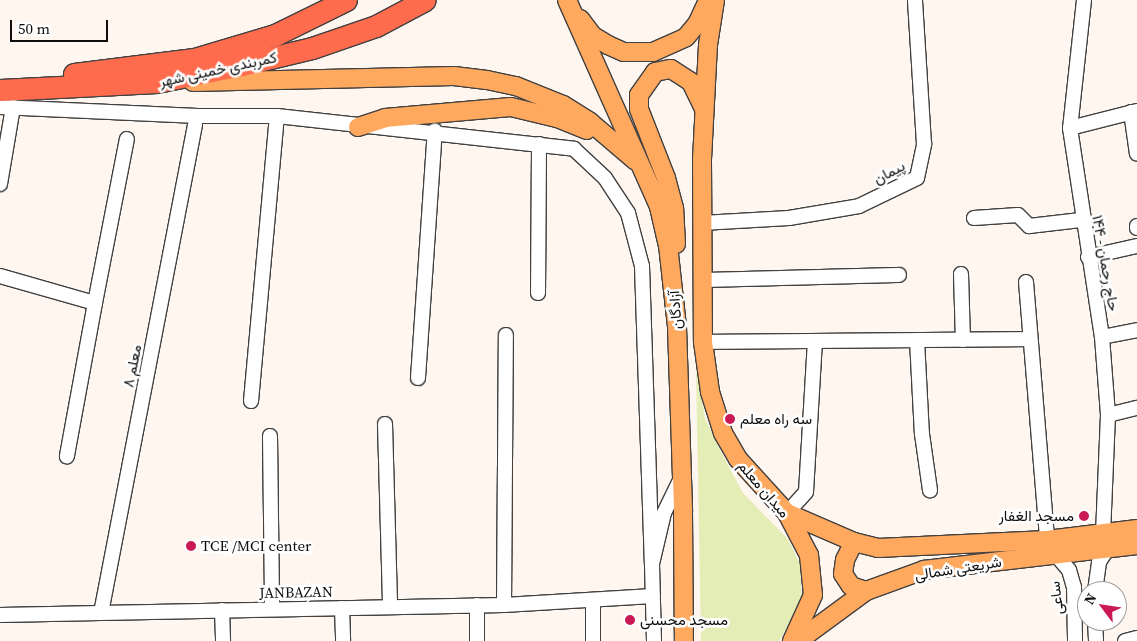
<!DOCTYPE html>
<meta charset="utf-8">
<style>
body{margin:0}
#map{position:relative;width:1137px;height:641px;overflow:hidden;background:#fff7ef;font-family:"Source Serif 4",Vazirmatn,serif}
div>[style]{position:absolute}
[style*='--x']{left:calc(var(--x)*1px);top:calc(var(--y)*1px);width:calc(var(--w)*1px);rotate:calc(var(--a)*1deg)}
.green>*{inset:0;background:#e3edb5}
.roads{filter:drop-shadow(1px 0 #414141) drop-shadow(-1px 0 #414141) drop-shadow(0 1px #414141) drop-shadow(0 -1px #414141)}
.minor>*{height:14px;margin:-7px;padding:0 7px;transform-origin:7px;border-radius:7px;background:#fff}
.major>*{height:18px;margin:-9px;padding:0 9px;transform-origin:9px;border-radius:9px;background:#ffa95f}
.highway>*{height:21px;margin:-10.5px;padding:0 10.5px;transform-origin:10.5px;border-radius:10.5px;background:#ff6b4d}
.dots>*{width:14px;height:14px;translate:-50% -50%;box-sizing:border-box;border:2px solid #fff;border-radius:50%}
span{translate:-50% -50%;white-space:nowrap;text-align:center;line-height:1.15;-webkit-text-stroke:5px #fff;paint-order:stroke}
.street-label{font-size:15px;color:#0e0e0e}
.poi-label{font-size:15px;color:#0e0e0e}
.left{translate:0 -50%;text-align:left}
.right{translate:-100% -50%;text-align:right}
.north{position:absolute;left:1077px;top:581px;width:50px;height:50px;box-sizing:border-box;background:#fff;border:1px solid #9f9f9f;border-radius:50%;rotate:301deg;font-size:14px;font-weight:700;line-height:20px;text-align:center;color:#0e0e0e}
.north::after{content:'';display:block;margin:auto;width:18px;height:22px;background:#cb1955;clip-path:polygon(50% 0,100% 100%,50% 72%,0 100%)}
.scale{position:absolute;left:10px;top:20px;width:98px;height:22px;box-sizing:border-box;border:2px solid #0e0e0e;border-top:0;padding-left:6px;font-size:15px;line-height:18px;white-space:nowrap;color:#0e0e0e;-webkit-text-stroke:4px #fff;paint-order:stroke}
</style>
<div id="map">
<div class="green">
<div style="clip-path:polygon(696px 369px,705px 418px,721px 452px,743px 493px,788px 539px,800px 564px,802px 601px,779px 641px,701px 641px)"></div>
</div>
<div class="roads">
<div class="minor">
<div style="--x:1084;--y:0;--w:129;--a:96.2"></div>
<div style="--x:1070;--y:128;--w:211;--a:81.3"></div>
<div style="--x:1102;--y:337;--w:78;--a:85.6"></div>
<div style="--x:1108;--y:415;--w:118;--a:92.4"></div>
<div style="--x:0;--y:107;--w:198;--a:2.6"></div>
<div style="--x:198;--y:116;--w:79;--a:0"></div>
<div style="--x:277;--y:116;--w:299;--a:6.3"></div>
<div style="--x:574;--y:149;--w:42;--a:43.1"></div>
<div style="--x:605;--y:178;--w:42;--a:56.7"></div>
<div style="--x:628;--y:213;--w:55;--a:75.2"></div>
<div style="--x:642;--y:266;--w:298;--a:88.1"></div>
<div style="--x:1131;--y:112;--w:42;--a:81.9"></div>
<div style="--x:1070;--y:128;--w:69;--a:-14.2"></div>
<div style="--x:0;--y:184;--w:78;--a:-80.4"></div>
<div style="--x:974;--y:218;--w:44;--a:-3.9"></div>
<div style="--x:1018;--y:215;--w:16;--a:45"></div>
<div style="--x:1029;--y:226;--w:52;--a:-6.6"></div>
<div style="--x:702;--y:223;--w:87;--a:-3.3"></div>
<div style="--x:789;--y:218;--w:71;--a:-9.7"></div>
<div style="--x:859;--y:206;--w:64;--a:-25.8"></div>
<div style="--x:917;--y:178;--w:35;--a:-78"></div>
<div style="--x:924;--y:144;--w:144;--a:-93.6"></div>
<div style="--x:1137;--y:226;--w:2;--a:90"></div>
<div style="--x:1088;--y:257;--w:50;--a:-12.7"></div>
<div style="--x:961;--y:274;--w:66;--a:88.3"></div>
<div style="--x:0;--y:276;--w:99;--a:15.9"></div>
<div style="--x:95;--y:303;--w:156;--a:100.4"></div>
<div style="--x:702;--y:280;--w:197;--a:-1.5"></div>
<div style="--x:1026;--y:282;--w:259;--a:85.3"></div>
<div style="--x:538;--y:293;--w:149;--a:-89.6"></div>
<div style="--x:95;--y:303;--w:167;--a:-79"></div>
<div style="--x:1102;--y:337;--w:36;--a:-11"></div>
<div style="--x:917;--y:340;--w:94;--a:87"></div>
<div style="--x:922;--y:434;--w:57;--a:81.9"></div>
<div style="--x:703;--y:342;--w:327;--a:-0.5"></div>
<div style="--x:418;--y:378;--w:248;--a:-86.1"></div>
<div style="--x:251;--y:401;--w:286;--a:-84.8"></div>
<div style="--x:1108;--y:415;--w:30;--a:-14"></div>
<div style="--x:385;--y:424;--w:183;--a:88.4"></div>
<div style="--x:270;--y:436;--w:173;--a:89.3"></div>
<div style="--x:787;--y:513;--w:28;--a:-48"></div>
<div style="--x:806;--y:492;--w:151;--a:-86.6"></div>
<div style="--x:1056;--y:555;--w:20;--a:49"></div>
<div style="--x:1069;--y:570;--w:18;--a:74"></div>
<div style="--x:1074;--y:587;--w:54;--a:88.9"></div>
<div style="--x:1095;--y:591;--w:29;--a:-82"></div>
<div style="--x:1099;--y:562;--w:17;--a:-57"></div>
<div style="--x:593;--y:600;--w:41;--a:90"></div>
<div style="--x:477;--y:605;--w:36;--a:90"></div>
<div style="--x:504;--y:605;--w:270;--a:-89.6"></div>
<div style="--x:342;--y:608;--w:33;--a:88"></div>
<div style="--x:222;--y:610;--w:31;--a:88"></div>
<div style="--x:101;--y:613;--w:497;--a:-79.1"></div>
<div style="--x:0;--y:615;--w:504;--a:-1.14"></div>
<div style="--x:504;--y:605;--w:149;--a:-3.5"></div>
<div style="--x:1095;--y:621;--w:20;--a:87"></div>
<div style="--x:654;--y:641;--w:77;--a:-91.5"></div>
<div style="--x:652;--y:564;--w:52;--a:-76.8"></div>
<div style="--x:664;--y:513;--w:39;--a:-64"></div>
<div style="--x:1125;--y:641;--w:12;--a:-14"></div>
</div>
<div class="major">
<div style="--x:567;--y:0;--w:227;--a:66"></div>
<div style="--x:659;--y:207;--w:39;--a:77"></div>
<div style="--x:668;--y:245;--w:82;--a:83.7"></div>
<div style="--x:677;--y:327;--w:185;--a:88.1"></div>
<div style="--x:683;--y:512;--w:129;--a:89.6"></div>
<div style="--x:715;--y:0;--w:46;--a:98.8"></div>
<div style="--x:708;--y:45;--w:116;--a:93"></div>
<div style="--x:702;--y:161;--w:181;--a:89.7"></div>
<div style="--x:703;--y:342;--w:50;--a:82"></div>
<div style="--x:710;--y:392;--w:43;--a:72.4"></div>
<div style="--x:723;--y:433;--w:30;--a:60"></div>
<div style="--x:738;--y:459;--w:73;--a:47.8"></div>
<div style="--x:787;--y:513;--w:47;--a:62.4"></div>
<div style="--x:809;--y:555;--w:40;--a:84.3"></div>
<div style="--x:813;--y:595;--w:51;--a:114.5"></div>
<div style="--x:580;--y:19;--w:21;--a:53"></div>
<div style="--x:593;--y:36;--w:17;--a:31"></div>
<div style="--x:608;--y:45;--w:17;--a:24"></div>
<div style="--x:624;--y:52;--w:29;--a:0"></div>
<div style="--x:653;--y:52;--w:36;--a:-24"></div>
<div style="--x:686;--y:37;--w:17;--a:-50"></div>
<div style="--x:697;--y:24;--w:26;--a:-65"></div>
<div style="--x:193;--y:82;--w:261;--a:-1.3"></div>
<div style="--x:454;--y:76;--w:33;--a:7"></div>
<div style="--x:487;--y:80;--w:30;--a:12"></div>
<div style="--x:516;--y:86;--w:51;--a:22"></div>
<div style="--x:563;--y:105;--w:32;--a:32"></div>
<div style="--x:590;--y:122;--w:60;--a:40.3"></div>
<div style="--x:358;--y:127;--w:28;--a:-18"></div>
<div style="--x:385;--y:118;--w:126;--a:-5"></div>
<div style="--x:511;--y:107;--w:47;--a:13.4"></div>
<div style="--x:557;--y:118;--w:32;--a:22"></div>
<div style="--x:676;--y:244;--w:36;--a:-93"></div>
<div style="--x:674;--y:208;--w:31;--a:-105"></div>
<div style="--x:666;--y:178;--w:74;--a:-111.4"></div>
<div style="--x:639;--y:109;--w:14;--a:-90"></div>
<div style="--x:639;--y:95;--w:28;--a:-55"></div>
<div style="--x:655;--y:72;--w:16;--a:-11"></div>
<div style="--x:671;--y:69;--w:24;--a:33"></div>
<div style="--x:691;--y:82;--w:30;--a:64"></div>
<div style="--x:787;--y:513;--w:73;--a:23.4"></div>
<div style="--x:854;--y:542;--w:25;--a:14"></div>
<div style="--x:878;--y:548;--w:169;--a:-2.7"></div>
<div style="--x:1047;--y:540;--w:91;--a:-7"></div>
<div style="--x:854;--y:542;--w:20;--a:117"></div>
<div style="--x:845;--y:560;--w:14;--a:98"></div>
<div style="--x:843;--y:574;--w:14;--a:56"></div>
<div style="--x:851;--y:586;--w:16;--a:18"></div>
<div style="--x:798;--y:641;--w:84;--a:-36.3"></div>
<div style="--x:866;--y:591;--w:62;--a:-19.9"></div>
<div style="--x:924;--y:570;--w:214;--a:-6.7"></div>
</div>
<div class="highway">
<div style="--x:74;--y:74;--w:121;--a:-7.1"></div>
<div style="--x:194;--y:59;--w:84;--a:-16.5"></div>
<div style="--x:275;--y:35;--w:79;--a:-26.2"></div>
<div style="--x:0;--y:90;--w:157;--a:-2.9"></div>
<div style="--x:157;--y:82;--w:86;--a:-11.4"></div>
<div style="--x:241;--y:65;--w:73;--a:-13.5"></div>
<div style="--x:312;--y:48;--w:68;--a:-19"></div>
<div style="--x:376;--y:26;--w:55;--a:-28"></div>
</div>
</div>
<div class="dots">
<div style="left:730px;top:419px;background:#cb1955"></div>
<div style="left:1084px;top:516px;background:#cb1955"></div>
<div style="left:191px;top:546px;background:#cb1955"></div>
<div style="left:630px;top:620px;background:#cb1955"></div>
</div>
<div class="street-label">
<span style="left:218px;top:69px;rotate:-12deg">کمربندی خمینی شهر</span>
<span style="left:889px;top:172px;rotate:-28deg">پیمان</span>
<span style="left:1106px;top:263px;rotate:80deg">حاج رحمان - ۱۴۴</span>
<span style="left:675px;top:310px;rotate:-94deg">آزادگان</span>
<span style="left:132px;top:366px;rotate:-79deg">معلم ۸</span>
<span style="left:764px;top:489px;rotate:49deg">میدان معلم</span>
<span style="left:958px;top:568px;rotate:-9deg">شریعتی شمالی</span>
<span style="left:296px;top:592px;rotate:-1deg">JANBAZAN</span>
<span style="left:1056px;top:598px;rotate:-97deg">ساعی</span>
</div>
<div class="poi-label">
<span class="left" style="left:740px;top:419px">سه راه معلم</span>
<span class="right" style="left:1074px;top:516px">مسجد الغفار</span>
<span class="left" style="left:201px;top:546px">TCE /MCI center</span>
<span class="left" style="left:640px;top:620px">مسجد محسنی</span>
</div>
<div class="north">N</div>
<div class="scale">50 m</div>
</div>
